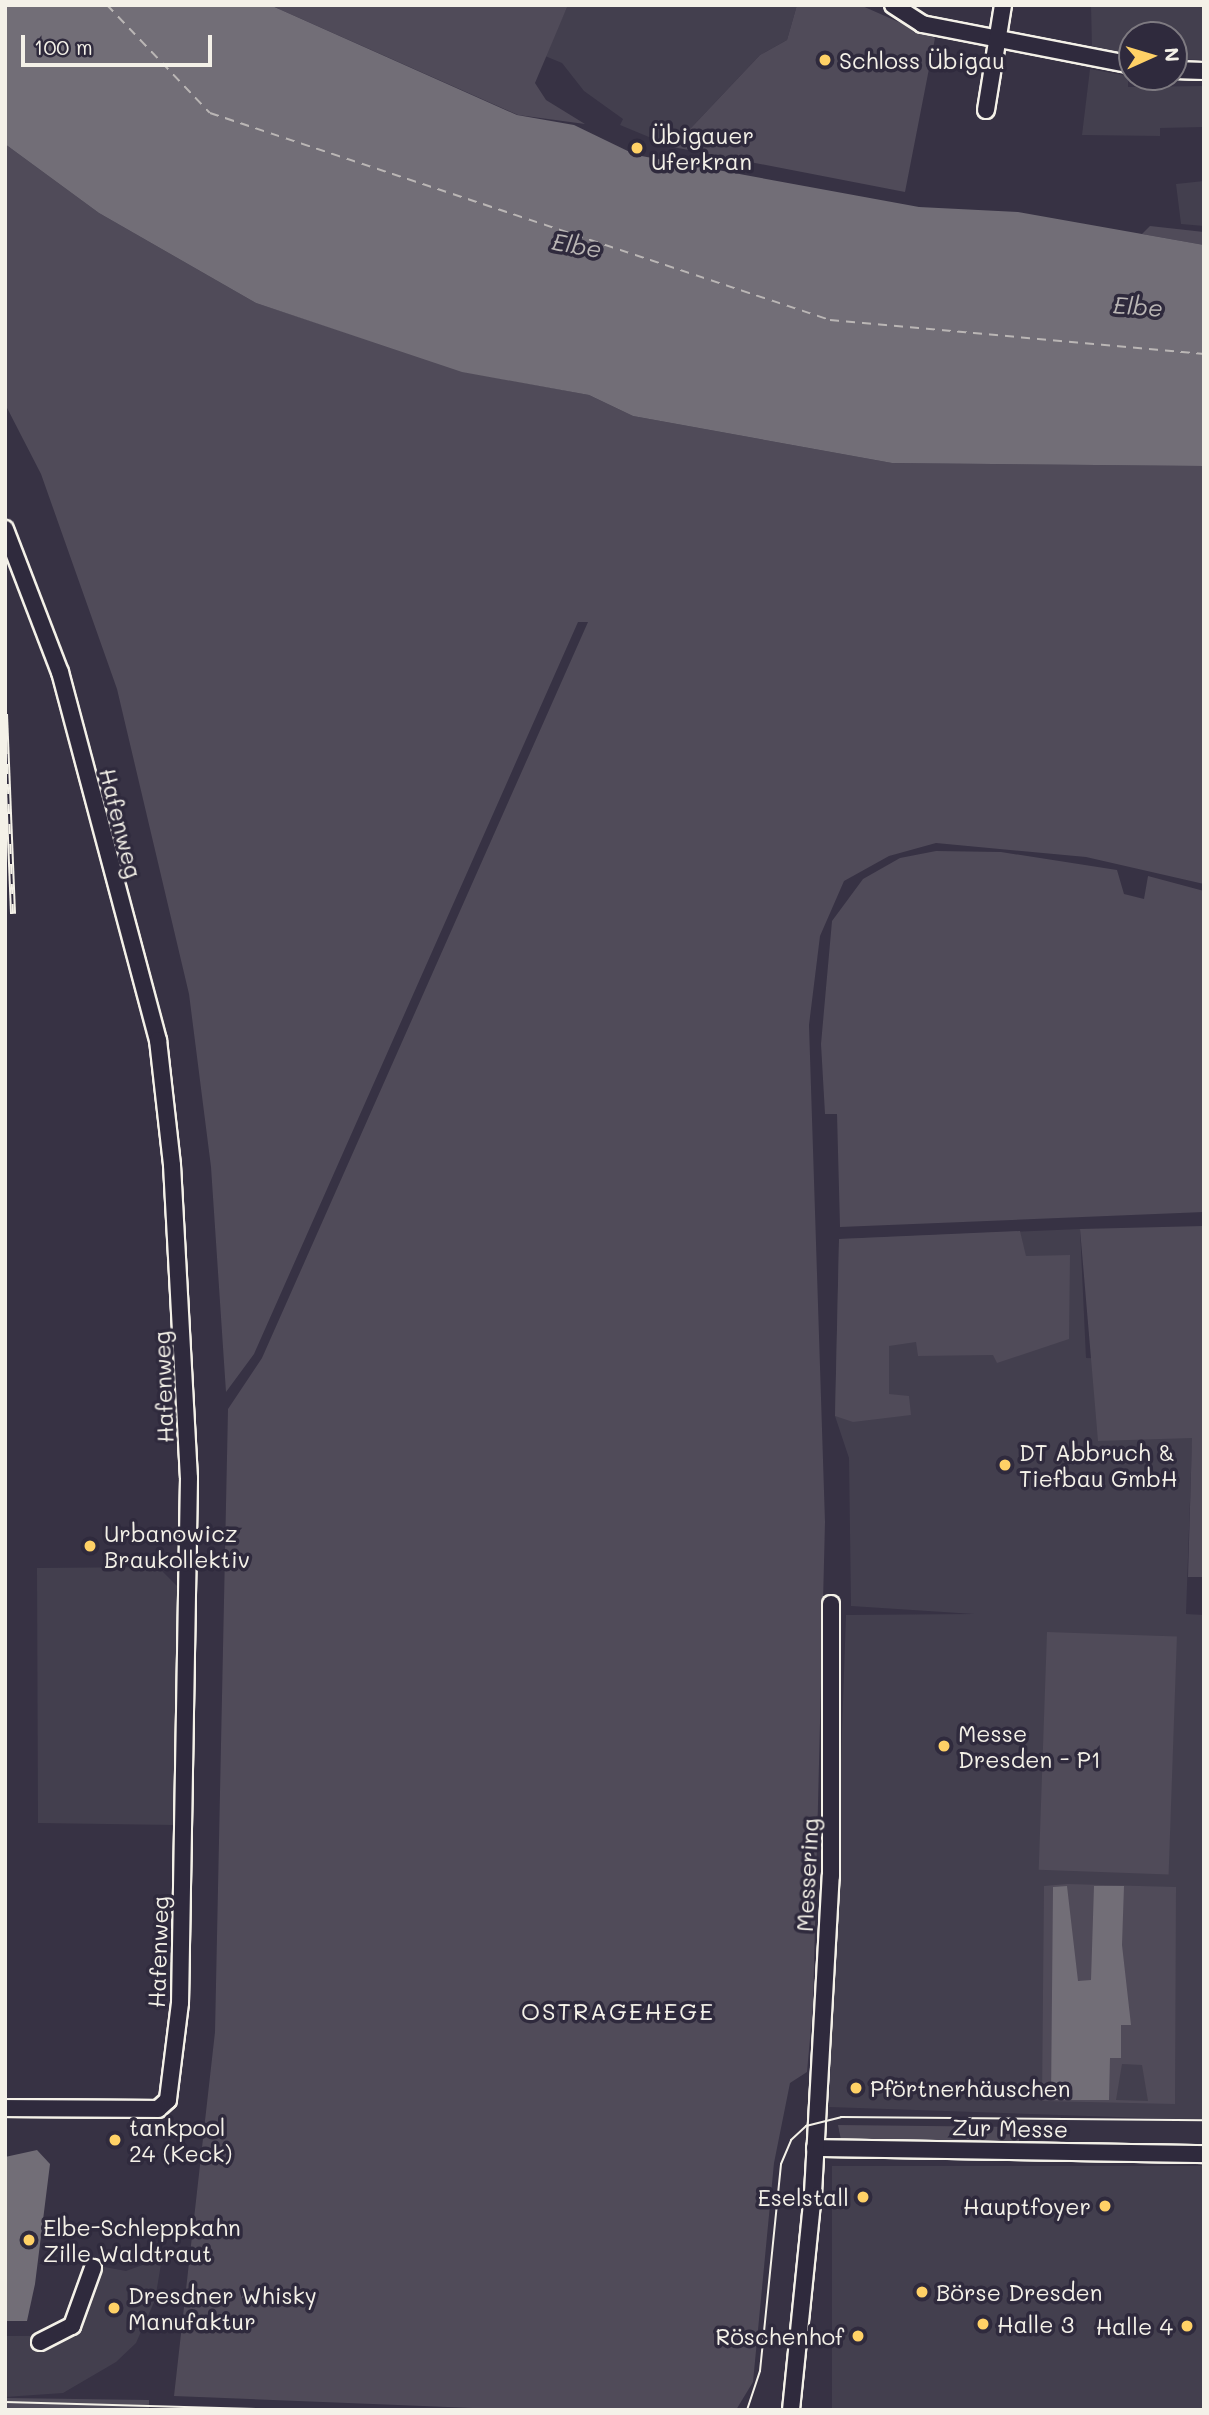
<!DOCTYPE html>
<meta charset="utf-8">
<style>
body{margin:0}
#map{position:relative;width:1209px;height:2415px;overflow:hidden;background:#373244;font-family:Mali,sans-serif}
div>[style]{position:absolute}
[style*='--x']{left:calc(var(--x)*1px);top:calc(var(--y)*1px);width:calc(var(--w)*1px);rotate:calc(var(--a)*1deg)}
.built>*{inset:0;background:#433f4e;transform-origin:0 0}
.green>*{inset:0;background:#504b59;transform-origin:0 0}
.water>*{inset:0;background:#726e77}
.ferry>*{height:2px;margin-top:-1px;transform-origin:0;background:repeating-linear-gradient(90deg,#bab6b5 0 9px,transparent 0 16px)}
.roads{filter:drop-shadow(2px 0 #f4f1e8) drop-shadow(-2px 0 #f4f1e8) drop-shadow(0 2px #f4f1e8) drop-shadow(0 -2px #f4f1e8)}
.minor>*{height:16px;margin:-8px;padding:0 8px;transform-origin:8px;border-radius:8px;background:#2f2a3d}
.tram>*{height:2px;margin:-1px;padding:0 1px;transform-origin:1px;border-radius:1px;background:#f4f1e8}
.rail>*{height:6px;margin-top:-3px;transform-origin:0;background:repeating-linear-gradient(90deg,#2f2a3d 0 10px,#f4f1e8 0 20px);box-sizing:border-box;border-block:2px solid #f4f1e8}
.dots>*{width:19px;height:19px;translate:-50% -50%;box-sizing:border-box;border:4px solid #2f2a3d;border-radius:50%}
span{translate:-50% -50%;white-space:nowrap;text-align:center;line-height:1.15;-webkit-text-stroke:7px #2f2a3d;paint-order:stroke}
.poi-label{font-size:23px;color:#f4f1e8}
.left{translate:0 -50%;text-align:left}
.right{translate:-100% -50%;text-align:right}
.street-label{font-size:23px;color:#f4f1e8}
.water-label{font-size:24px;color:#bab6b5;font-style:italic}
.neighbourhood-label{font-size:24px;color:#f4f1e8;letter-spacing:2px}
.frame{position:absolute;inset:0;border:7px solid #f4f1e8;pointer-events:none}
.north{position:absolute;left:1118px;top:21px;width:70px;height:70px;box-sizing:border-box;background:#2f2a3d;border:2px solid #7e7a81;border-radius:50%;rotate:86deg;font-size:19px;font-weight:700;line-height:28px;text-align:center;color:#f4f1e8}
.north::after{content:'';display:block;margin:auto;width:24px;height:32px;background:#ffd166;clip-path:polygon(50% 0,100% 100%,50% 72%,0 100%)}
.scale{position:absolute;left:21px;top:35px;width:191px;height:32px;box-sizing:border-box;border:4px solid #f4f1e8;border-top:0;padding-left:9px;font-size:21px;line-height:24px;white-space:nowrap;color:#f4f1e8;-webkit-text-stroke:5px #2f2a3d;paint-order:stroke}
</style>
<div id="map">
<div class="built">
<div style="clip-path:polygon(568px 5px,797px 5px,787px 40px,760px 55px,673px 147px,620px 125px,623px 119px,584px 91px,562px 63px,545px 56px)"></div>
<div style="clip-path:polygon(1091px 5px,1204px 5px,1204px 60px,1174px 59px,1174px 35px,1132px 35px,1132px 57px,1092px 49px)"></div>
<div style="clip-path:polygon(1090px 69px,1128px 76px,1128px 87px,1204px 86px,1204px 127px,1160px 128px,1160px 136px,1082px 135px)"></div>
<div style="clip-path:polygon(1204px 181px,1204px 226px,1181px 224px,1176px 184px)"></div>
<div style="clip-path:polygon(1080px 1229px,1086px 1358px,1132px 1359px,1193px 1416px,1186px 1614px,1204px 1615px,1204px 2120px,829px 2107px,846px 1615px,974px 1614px,851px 1606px,849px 1458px,835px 1416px,839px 1239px)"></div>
<div style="clip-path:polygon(158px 1567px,178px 1587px,174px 1825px,38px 1823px,37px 1568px)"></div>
<div style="left:832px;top:2166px;width:372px;height:245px"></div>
<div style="clip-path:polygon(151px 2262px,161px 2264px,155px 2300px,136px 2343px,116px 2362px,63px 2393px,5px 2397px,5px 2336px,41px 2336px,42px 2350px,58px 2344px,82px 2326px,99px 2266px,126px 2271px)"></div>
</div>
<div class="green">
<div style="clip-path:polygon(270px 5px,568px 5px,535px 83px,546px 100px,585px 124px,518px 115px)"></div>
<div style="clip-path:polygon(797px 5px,860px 5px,935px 38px,905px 192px,673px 147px,760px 55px,787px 40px)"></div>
<div style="clip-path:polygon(5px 144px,99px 213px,256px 303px,466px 372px,589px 395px,633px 416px,892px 463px,1204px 466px,1204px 884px,1086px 857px,936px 843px,889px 856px,844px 881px,820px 936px,809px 1025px,825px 1522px,813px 2006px,807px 2072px,790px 2083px,774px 2163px,753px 2382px,736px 2410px,521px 2410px,174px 2396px,215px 2032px,228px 1409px,262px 1358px,588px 622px,578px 622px,254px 1354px,226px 1392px,211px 1167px,189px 994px,117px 689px,41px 474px,5px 404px)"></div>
<div style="clip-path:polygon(1150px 226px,1204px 232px,1204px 245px,1142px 234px)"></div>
<div style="clip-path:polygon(936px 851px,1001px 852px,1117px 870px,1124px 894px,1144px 899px,1148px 876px,1204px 891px,1204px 1212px,840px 1227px,837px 1114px,825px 1114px,821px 1044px,832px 921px,863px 879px,900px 858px)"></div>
<div style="clip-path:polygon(1204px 1226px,1204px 1577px,1188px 1577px,1192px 1438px,1098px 1441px,1080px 1229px)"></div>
<div style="clip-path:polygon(1020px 1231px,1026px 1256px,1070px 1255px,1069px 1339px,997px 1363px,993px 1355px,918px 1356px,916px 1342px,889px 1346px,889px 1394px,909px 1396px,911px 1415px,853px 1422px,835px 1416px,839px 1239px)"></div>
<div style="left:1047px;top:1632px;width:130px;height:238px;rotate:2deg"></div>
<div style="clip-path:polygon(evenodd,1067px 1884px,1176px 1887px,1175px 2104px,1042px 2101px,1044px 1886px,1067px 1884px,1122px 2064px,1142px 2065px,1148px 2101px,1116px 2100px,1122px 2064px)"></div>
<div style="clip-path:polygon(838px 2125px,1019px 2127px,1019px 2146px,841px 2140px)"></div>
<div style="clip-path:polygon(5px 2398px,149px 2400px,149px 2410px,5px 2410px)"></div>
</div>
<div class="water">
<div style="clip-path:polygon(5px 5px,270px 5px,517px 115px,574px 125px,636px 155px,919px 207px,1018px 212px,1204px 245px,1204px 466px,892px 463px,633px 416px,589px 395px,462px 372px,256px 303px,99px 213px,5px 144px)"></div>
<div style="clip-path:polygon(1067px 1886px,1078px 1981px,1091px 1980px,1094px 1886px,1124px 1886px,1122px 1945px,1131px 2025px,1121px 2025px,1121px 2058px,1110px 2058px,1109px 2100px,1051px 2100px,1053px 1887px)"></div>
<div style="clip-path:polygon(37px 2150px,50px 2164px,35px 2284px,27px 2321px,5px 2321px,5px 2157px)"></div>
</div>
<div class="ferry">
<div style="--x:107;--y:5;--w:149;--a:46.4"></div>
<div style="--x:210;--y:113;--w:654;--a:18.46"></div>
<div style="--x:830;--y:320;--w:376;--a:5.2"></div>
</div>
<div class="roads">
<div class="minor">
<div style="--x:893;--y:5;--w:35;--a:33"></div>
<div style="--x:922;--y:24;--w:214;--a:11"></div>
<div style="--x:1174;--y:70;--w:30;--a:2"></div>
<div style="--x:986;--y:110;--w:106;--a:-80.8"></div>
<div style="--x:5;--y:529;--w:153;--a:69"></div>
<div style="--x:60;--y:672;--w:381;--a:75.1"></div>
<div style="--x:158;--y:1040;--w:126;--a:83.6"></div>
<div style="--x:172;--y:1165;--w:313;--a:86.9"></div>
<div style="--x:189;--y:1478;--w:525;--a:90.98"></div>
<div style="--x:180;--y:2003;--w:98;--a:97.1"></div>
<div style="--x:168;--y:2100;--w:13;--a:138"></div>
<div style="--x:158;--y:2109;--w:153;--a:-179.6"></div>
<div style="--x:815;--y:2148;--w:389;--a:0.9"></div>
<div style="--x:40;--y:2342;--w:36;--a:-27"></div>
<div style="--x:72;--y:2326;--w:62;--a:-70.1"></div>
<div style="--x:791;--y:2410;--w:218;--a:-84.2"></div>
<div style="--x:813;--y:2193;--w:318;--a:-86.8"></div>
<div style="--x:831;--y:1876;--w:272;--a:-90"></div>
</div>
</div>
<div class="tram">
<div style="--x:5;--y:2402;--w:278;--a:1.6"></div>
<div style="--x:747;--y:2410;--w:41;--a:-71.6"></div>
<div style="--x:760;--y:2371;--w:208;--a:-84.2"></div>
<div style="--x:781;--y:2164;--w:26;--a:-67"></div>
<div style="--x:791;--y:2140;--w:21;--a:-43"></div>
<div style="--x:806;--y:2126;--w:36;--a:-14"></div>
<div style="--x:841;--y:2117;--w:363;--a:0.5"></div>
</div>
<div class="rail">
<div style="--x:5;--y:714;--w:200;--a:87.7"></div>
</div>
<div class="dots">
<div style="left:825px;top:60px;background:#ffd166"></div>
<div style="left:637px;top:148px;background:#ffd166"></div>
<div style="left:1005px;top:1465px;background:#ffd166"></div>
<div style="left:90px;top:1546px;background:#ffd166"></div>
<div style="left:944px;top:1746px;background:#ffd166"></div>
<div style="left:856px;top:2088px;background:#ffd166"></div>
<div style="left:115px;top:2140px;background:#ffd166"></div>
<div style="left:863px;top:2197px;background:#ffd166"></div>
<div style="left:1105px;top:2206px;background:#ffd166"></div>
<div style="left:29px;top:2240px;background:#ffd166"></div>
<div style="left:922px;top:2292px;background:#ffd166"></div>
<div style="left:114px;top:2308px;background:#ffd166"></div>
<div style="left:983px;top:2324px;background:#ffd166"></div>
<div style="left:1187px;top:2326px;background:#ffd166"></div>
<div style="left:858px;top:2336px;background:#ffd166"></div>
</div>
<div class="poi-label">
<span class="left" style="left:839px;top:60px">Schloss Übigau</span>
<span class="left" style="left:651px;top:148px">Übigauer<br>Uferkran</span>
<span class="left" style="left:1019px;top:1465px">DT Abbruch &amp;<br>Tiefbau GmbH</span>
<span class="left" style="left:104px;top:1546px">Urbanowicz<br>Braukollektiv</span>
<span class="left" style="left:958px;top:1746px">Messe<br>Dresden - P1</span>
<span class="left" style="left:870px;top:2088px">Pförtnerhäuschen</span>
<span class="left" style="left:129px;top:2140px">tankpool<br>24 (Keck)</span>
<span class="right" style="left:849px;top:2197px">Eselstall</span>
<span class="right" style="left:1091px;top:2206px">Hauptfoyer</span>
<span class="left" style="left:43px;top:2240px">Elbe-Schleppkahn<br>Zille Waldtraut</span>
<span class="left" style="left:936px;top:2292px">Börse Dresden</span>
<span class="left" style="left:128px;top:2308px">Dresdner Whisky<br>Manufaktur</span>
<span class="left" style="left:997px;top:2324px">Halle 3</span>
<span class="right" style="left:1173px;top:2326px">Halle 4</span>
<span class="right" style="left:844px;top:2336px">Röschenhof</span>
</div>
<div class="street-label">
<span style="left:121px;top:823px;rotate:76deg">Hafenweg</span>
<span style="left:163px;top:1387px;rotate:-92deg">Hafenweg</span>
<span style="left:807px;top:1875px;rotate:-87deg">Messering</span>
<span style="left:158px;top:1952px;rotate:-88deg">Hafenweg</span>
<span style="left:1010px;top:2128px;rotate:1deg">Zur Messe</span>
</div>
<div class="water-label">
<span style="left:577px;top:245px;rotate:10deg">Elbe</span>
<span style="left:1138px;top:306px;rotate:4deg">Elbe</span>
</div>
<div class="neighbourhood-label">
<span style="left:618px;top:2011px">OSTRAGEHEGE</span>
</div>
<div class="frame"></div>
<div class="north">N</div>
<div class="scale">100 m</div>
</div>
